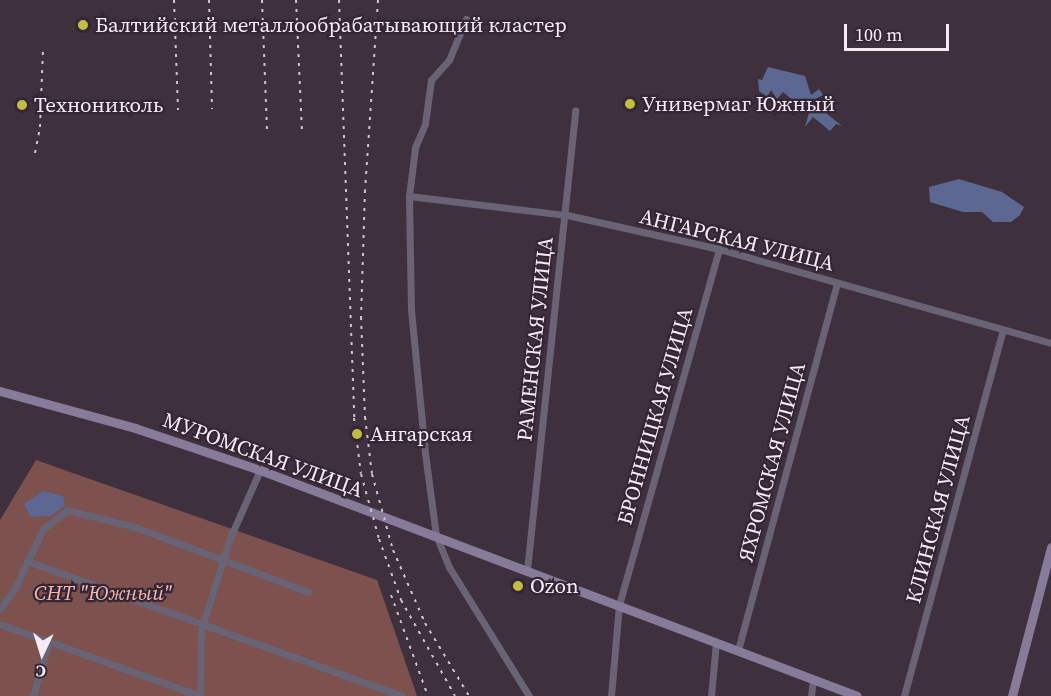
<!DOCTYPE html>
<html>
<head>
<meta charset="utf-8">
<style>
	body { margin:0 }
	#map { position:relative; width:1051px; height:696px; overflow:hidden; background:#3f303e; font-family:"Source Serif 4",serif }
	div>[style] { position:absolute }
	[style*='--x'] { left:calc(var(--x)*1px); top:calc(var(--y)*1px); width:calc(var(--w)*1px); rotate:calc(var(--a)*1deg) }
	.green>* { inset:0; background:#7d514e }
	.water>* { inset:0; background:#5c6892 }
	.minor>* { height:7px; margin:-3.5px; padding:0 3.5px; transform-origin:3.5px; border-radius:3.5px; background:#696376 }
	.secondary>* { height:9px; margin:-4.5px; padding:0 4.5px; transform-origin:4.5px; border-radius:4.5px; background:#867c9a }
	.rail>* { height:2px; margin-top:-1px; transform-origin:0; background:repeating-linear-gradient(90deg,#cec3ce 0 3px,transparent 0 9px) }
	.dots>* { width:16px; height:16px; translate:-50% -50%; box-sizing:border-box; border:3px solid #342634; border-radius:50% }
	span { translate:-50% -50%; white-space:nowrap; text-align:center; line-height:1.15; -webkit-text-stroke:4.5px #342634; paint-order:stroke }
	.poi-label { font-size:21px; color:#f5ebf5 }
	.left { translate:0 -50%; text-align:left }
	.street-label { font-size:21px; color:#f5ebf5 }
	.park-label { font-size:21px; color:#f6b3af; font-style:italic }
	.north { position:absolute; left:12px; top:624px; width:60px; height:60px; -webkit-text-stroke:4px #342634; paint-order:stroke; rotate:184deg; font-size:16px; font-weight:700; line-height:24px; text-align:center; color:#f5ebf5 }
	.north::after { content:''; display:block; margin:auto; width:21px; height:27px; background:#f5ebf5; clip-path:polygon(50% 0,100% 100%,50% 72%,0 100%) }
	.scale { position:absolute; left:844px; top:24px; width:105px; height:27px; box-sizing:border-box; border:3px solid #f5ebf5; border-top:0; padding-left:8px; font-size:18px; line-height:21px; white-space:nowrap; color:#f5ebf5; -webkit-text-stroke:4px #342634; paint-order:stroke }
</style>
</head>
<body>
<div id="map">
	<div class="green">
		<i style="clip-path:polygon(36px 460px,377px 580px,417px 696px,0 696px,0 520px)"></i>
	</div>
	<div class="water">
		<i style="clip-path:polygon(768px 67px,805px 76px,811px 95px,819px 89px,823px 95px,811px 101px,842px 126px,836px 124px,830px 131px,813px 117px,805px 127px,809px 113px,805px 104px,800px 106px,783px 92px,777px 99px,771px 90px,767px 97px,759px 91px,758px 79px,762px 80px)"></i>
		<i style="clip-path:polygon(959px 179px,1002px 192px,1024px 207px,1020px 215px,1011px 222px,993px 222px,982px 212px,963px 212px,930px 202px,929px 187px)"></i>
		<i style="clip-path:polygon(43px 491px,63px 496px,65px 505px,51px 516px,31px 517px,24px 504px)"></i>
	</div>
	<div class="minor">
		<i style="--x:466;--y:19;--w:44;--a:112.5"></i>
		<i style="--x:449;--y:60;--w:27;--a:132"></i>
		<i style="--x:431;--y:80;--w:44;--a:97.8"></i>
		<i style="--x:425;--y:124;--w:26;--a:113"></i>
		<i style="--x:415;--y:148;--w:48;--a:97.1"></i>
		<i style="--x:409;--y:196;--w:114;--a:89"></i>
		<i style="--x:411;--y:310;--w:144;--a:84.4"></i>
		<i style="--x:425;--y:453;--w:83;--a:82.4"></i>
		<i style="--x:436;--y:535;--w:35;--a:68"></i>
		<i style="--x:449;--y:567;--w:152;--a:58.2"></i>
		<i style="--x:409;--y:196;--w:159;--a:6.9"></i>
		<i style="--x:567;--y:215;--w:156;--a:12.6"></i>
		<i style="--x:719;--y:249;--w:345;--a:15.8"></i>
		<i style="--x:27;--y:561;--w:399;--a:19.8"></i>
		<i style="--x:527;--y:570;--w:462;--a:-84"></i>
		<i style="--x:0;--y:609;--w:26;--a:-54"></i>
		<i style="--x:15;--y:588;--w:65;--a:-64.6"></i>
		<i style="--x:43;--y:529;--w:31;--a:-38"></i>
		<i style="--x:67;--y:510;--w:70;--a:14"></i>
		<i style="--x:135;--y:527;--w:185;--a:20.6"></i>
		<i style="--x:0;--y:624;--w:213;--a:19.8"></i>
		<i style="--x:738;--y:650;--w:380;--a:-74.9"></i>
		<i style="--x:33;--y:696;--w:56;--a:-73.5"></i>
		<i style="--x:200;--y:696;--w:66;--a:-89.1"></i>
		<i style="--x:201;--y:630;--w:96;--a:-72.5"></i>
		<i style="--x:230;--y:538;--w:74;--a:-66.2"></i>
		<i style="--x:611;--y:696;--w:91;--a:-85"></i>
		<i style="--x:619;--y:605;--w:370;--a:-74.3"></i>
		<i style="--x:711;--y:696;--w:54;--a:-84.7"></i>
		<i style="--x:811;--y:696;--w:17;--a:-83"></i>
		<i style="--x:904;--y:696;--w:379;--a:-74.9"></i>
	</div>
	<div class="secondary">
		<i style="--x:0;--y:391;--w:140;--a:15.3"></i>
		<i style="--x:135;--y:428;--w:132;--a:18.6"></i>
		<i style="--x:260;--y:470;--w:638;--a:20.73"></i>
		<i style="--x:1012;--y:696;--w:154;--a:-75.3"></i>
	</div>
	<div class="rail">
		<i style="--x:174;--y:0;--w:110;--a:87.9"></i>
		<i style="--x:209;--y:0;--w:109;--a:88.4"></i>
		<i style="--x:262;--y:0;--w:131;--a:87.8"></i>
		<i style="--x:296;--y:0;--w:130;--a:87.4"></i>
		<i style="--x:339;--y:0;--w:418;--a:87.9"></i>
		<i style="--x:354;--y:418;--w:56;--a:82.9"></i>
		<i style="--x:361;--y:474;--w:67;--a:74.5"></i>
		<i style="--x:379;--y:539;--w:65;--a:70.2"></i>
		<i style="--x:401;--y:600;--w:110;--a:60.6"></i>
		<i style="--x:378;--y:0;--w:190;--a:93.9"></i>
		<i style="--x:365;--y:190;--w:127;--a:91.8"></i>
		<i style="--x:361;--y:317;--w:100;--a:87.7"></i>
		<i style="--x:365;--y:417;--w:57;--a:83"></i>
		<i style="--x:372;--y:474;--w:79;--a:74.6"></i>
		<i style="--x:393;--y:550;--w:80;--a:66.3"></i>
		<i style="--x:425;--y:623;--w:85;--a:58.9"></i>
		<i style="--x:35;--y:153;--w:26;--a:-79"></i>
		<i style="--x:40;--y:127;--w:77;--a:-87.8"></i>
		<i style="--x:391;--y:595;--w:108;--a:69.9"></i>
	</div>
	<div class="dots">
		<i style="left:83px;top:25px;background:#c3bd3f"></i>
		<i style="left:630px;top:104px;background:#c3bd3f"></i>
		<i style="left:22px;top:105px;background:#c3bd3f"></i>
		<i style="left:357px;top:434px;background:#c3bd3f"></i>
		<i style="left:518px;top:586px;background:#c3bd3f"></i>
	</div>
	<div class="poi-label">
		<span class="left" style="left:95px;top:25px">Балтийский металлообрабатывающий кластер</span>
		<span class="left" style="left:642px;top:104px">Универмаг Южный</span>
		<span class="left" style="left:34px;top:105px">Технониколь</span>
		<span class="left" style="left:370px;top:434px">Ангарская</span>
		<span class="left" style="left:530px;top:586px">Ozon</span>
	</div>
	<div class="street-label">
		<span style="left:737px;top:240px;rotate:14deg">АНГАРСКАЯ УЛИЦА</span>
		<span style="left:535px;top:339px;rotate:-84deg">РАМЕНСКАЯ УЛИЦА</span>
		<span style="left:655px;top:416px;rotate:-74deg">БРОННИЦКАЯ УЛИЦА</span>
		<span style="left:263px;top:455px;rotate:20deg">МУРОМСКАЯ УЛИЦА</span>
		<span style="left:772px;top:462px;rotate:-75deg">ЯХРОМСКАЯ УЛИЦА</span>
		<span style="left:938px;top:509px;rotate:-75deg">КЛИНСКАЯ УЛИЦА</span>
	</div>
	<div class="park-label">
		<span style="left:103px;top:593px">СНТ "Южный"</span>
	</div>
	<div class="north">С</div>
	<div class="scale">100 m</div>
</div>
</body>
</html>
